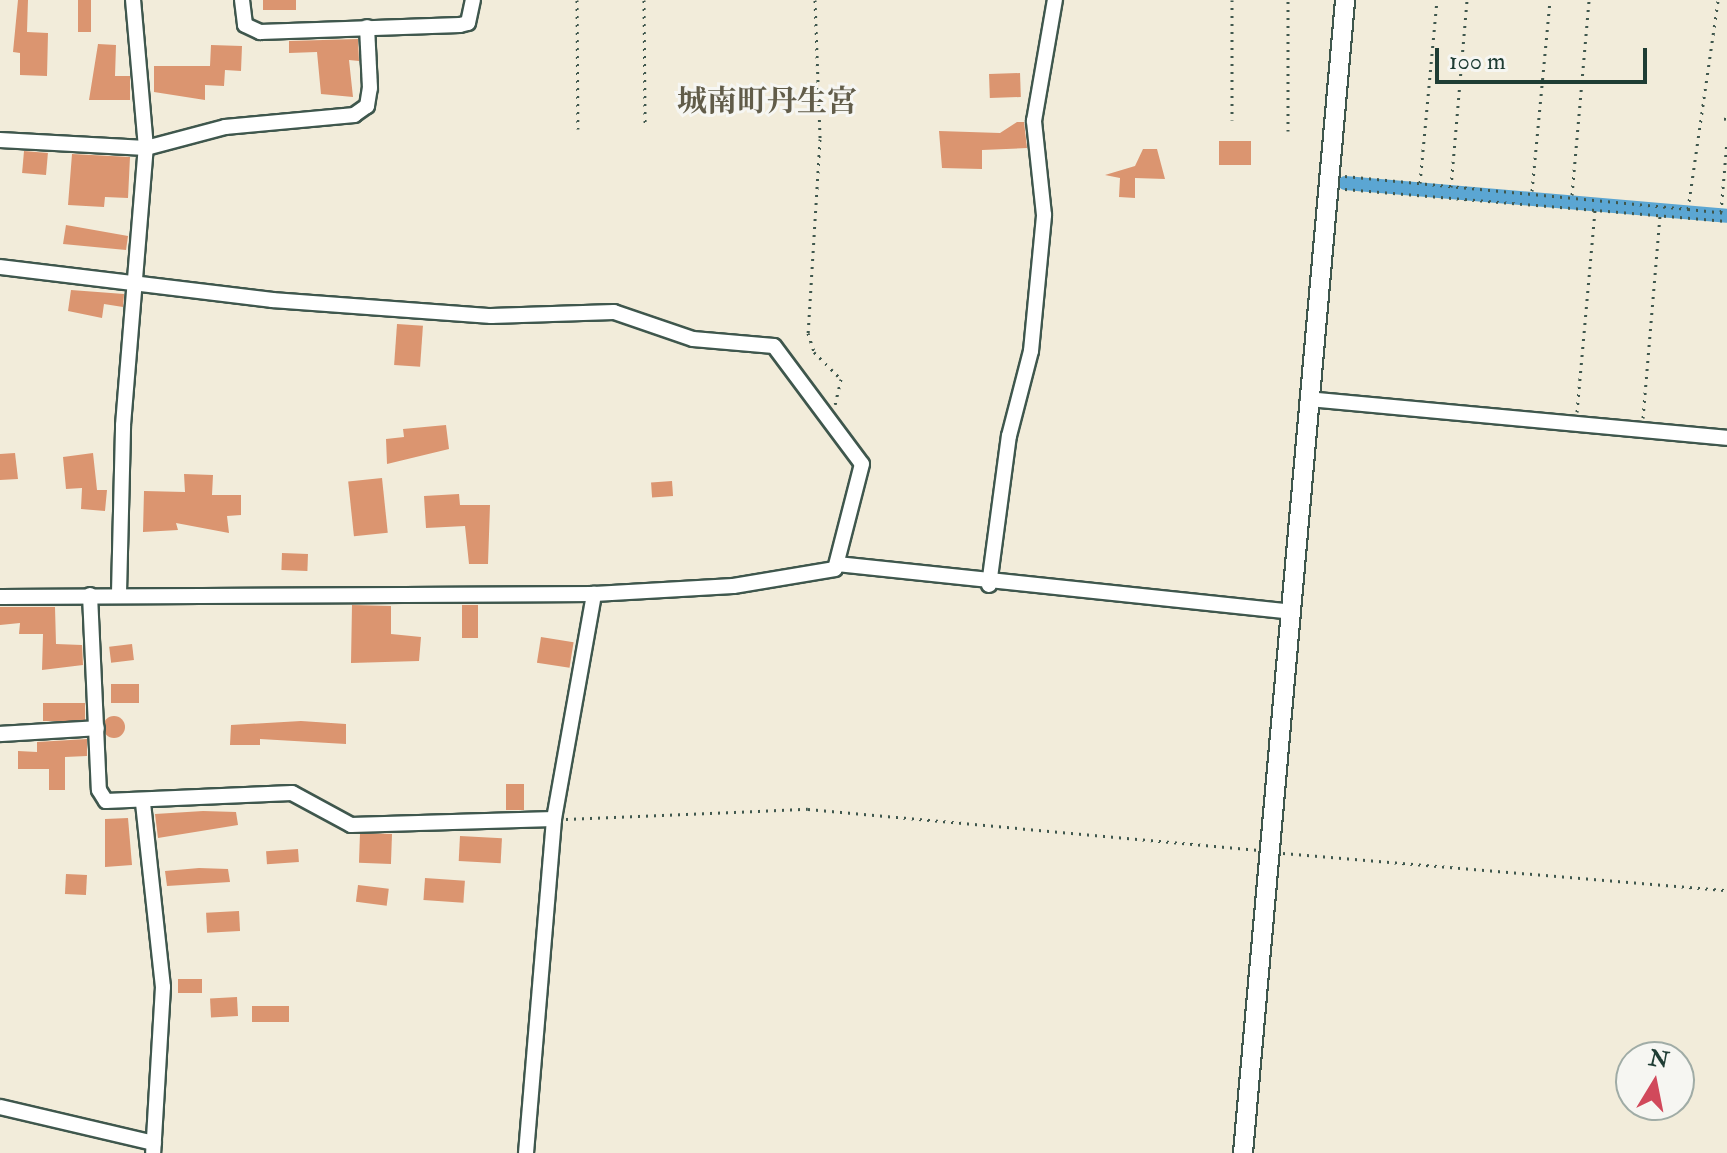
<!DOCTYPE html>
<html>
<head>
<meta charset="utf-8">
<style>
	body { margin:0 }
	#map { position:relative; width:1727px; height:1153px; overflow:hidden; background:#f2ecda; font-family:"IM FELL Double Pica","Noto Serif JP",serif }
	div>[style] { position:absolute }
	[style*='--x'] { left:calc(var(--x)*1px); top:calc(var(--y)*1px); width:calc(var(--w)*1px); rotate:calc(var(--a)*1deg) }
	.canal>* { height:14px; margin:-7px; padding:0 7px; transform-origin:7px; border-radius:7px; background:#5ba6d3 }
	.building>* { inset:0; background:#db9570; transform-origin:0 0 }
	.round { border-radius:50% }
	.path>* { height:3px; margin-top:-1.5px; transform-origin:0; background:repeating-linear-gradient(90deg,#3f574d 0 2px,transparent 0 8px) }
	.roads { filter:drop-shadow(2px 0 #3f574d) drop-shadow(-2px 0 #3f574d) drop-shadow(0 2px #3f574d) drop-shadow(0 -2px #3f574d) }
	.minor>* { height:14px; margin:-7px; padding:0 7px; transform-origin:7px; border-radius:7px; background:#fff }
	.tertiary>* { height:18px; margin:-9px; padding:0 9px; transform-origin:9px; border-radius:9px; background:#fff }
	span { translate:-50% -50%; white-space:nowrap; text-align:center; line-height:1.15; -webkit-text-stroke:6px #f6f6f2; paint-order:stroke }
	.quarter-label { font-size:30px; color:#615c49; font-weight:700 }
	.north { position:absolute; left:1615px; top:1041px; width:80px; height:80px; box-sizing:border-box; background:#f6f6f2; border:2px solid #a0aca6; border-radius:50%; rotate:10deg; font-size:22px; font-weight:700; line-height:32px; text-align:center; color:#1f3d34 }
	.north::after { content:''; display:block; margin:auto; width:28px; height:36px; background:#d1495b; clip-path:polygon(50% 0,100% 100%,50% 72%,0 100%) }
	.scale { position:absolute; left:1435px; top:48px; width:212px; height:36px; box-sizing:border-box; border:4px solid #1f3d34; border-top:0; padding-left:10px; font-size:24px; line-height:28px; white-space:nowrap; color:#1f3d34; -webkit-text-stroke:6px #f6f6f2; paint-order:stroke }
</style>
</head>
<body>
<div id="map">
	<div class="canal">
		<i style="--x:1345;--y:183;--w:383;--a:4.9"></i>
	</div>
	<div class="building">
		<i style="clip-path:polygon(18px 0,28px 0,27px 32px,48px 33px,47px 76px,20px 75px,20px 53px,13px 52px)"></i>
		<i style="left:78px;top:0;width:13px;height:32px"></i>
		<i style="left:263px;top:0;width:33px;height:10px"></i>
		<i style="clip-path:polygon(358px 39px,359px 61px,349px 60px,353px 97px,321px 94px,317px 52px,289px 53px,289px 41px)"></i>
		<i style="clip-path:polygon(98px 44px,116px 45px,115px 76px,130px 76px,130px 100px,89px 100px)"></i>
		<i style="clip-path:polygon(211px 45px,242px 46px,241px 71px,225px 70px,224px 86px,205px 85px,205px 100px,154px 92px,154px 66px,210px 66px)"></i>
		<i style="left:1020px;top:73px;width:24px;height:31px;rotate:88deg"></i>
		<i style="clip-path:polygon(1017px 122px,1024px 122px,1027px 148px,982px 150px,982px 169px,942px 168px,939px 131px,1000px 133px)"></i>
		<i style="left:1219px;top:141px;width:32px;height:24px"></i>
		<i style="clip-path:polygon(1143px 149px,1157px 149px,1165px 179px,1135px 178px,1135px 198px,1119px 197px,1120px 178px,1105px 175px,1135px 166px)"></i>
		<i style="left:24px;top:151px;width:24px;height:22px;rotate:5deg"></i>
		<i style="clip-path:polygon(72px 154px,130px 157px,128px 198px,105px 197px,104px 207px,68px 205px)"></i>
		<i style="clip-path:polygon(66px 225px,128px 236px,126px 250px,63px 244px)"></i>
		<i style="clip-path:polygon(71px 290px,124px 294px,123px 307px,104px 304px,102px 318px,68px 311px)"></i>
		<i style="left:397px;top:324px;width:26px;height:41px;rotate:4deg"></i>
		<i style="clip-path:polygon(446px 425px,449px 449px,387px 464px,386px 439px,404px 437px,403px 429px)"></i>
		<i style="clip-path:polygon(15px 453px,18px 479px,0 480px,0 454px)"></i>
		<i style="clip-path:polygon(93px 453px,97px 490px,107px 490px,105px 511px,81px 509px,82px 488px,66px 489px,63px 457px)"></i>
		<i style="clip-path:polygon(184px 474px,213px 475px,212px 495px,241px 495px,241px 515px,227px 516px,229px 533px,176px 523px,178px 530px,143px 532px,144px 491px,185px 492px)"></i>
		<i style="left:382px;top:478px;width:55px;height:34px;rotate:84deg"></i>
		<i style="left:672px;top:481px;width:15px;height:21px;rotate:86deg"></i>
		<i style="clip-path:polygon(459px 494px,460px 505px,490px 505px,488px 564px,469px 564px,465px 526px,426px 528px,424px 496px)"></i>
		<i style="left:282px;top:553px;width:26px;height:17px;rotate:2deg"></i>
		<i style="clip-path:polygon(352px 605px,391px 606px,391px 634px,421px 637px,419px 661px,351px 663px)"></i>
		<i style="left:462px;top:605px;width:16px;height:33px"></i>
		<i style="clip-path:polygon(0 607px,55px 607px,56px 644px,82px 645px,83px 665px,42px 670px,43px 634px,19px 634px,20px 623px,0 625px)"></i>
		<i style="left:541px;top:637px;width:33px;height:26px;rotate:9deg"></i>
		<i style="left:132px;top:644px;width:16px;height:23px;rotate:83deg"></i>
		<i style="left:111px;top:684px;width:28px;height:19px"></i>
		<i style="left:43px;top:703px;width:42px;height:18px"></i>
		<i class="round" style="left:103px;top:716px;width:22px;height:22px"></i>
		<i style="clip-path:polygon(301px 721px,346px 724px,346px 744px,260px 739px,260px 745px,230px 745px,231px 725px)"></i>
		<i style="clip-path:polygon(87px 739px,87px 756px,65px 757px,65px 790px,49px 790px,49px 769px,18px 769px,18px 751px,37px 752px,37px 742px)"></i>
		<i style="left:506px;top:784px;width:18px;height:26px"></i>
		<i style="clip-path:polygon(203px 811px,236px 812px,238px 825px,158px 838px,155px 814px)"></i>
		<i style="clip-path:polygon(128px 818px,132px 865px,105px 867px,105px 819px)"></i>
		<i style="left:392px;top:834px;width:30px;height:32px;rotate:92deg"></i>
		<i style="left:460px;top:836px;width:42px;height:25px;rotate:3deg"></i>
		<i style="left:298px;top:849px;width:13px;height:32px;rotate:86deg"></i>
		<i style="clip-path:polygon(199px 868px,228px 869px,230px 882px,167px 886px,165px 871px)"></i>
		<i style="left:66px;top:874px;width:21px;height:20px;rotate:3deg"></i>
		<i style="left:425px;top:878px;width:40px;height:22px;rotate:4deg"></i>
		<i style="left:358px;top:885px;width:31px;height:17px;rotate:7deg"></i>
		<i style="left:239px;top:911px;width:20px;height:33px;rotate:87deg"></i>
		<i style="left:202px;top:979px;width:14px;height:24px;rotate:90deg"></i>
		<i style="left:237px;top:997px;width:19px;height:27px;rotate:87deg"></i>
		<i style="left:289px;top:1006px;width:16px;height:37px;rotate:90deg"></i>
	</div>
	<div class="path">
		<i style="--x:577;--y:0;--w:129;--a:89.6"></i>
		<i style="--x:644;--y:0;--w:126;--a:89.5"></i>
		<i style="--x:815;--y:0;--w:139;--a:87.9"></i>
		<i style="--x:820;--y:139;--w:194;--a:93.5"></i>
		<i style="--x:808;--y:333;--w:20;--a:72"></i>
		<i style="--x:814;--y:352;--w:38;--a:45"></i>
		<i style="--x:841;--y:379;--w:26;--a:103"></i>
		<i style="--x:1232;--y:0;--w:120;--a:90"></i>
		<i style="--x:1724;--y:119;--w:3;--a:-18"></i>
		<i style="--x:1288;--y:131;--w:131;--a:-90"></i>
		<i style="--x:1345;--y:176;--w:345;--a:5.5"></i>
		<i style="--x:1688;--y:209;--w:211;--a:-81.8"></i>
		<i style="--x:1420;--y:183;--w:184;--a:-84.7"></i>
		<i style="--x:1451;--y:187;--w:188;--a:-85.1"></i>
		<i style="--x:1345;--y:189;--w:383;--a:4.8"></i>
		<i style="--x:1532;--y:191;--w:192;--a:-84.6"></i>
		<i style="--x:1572;--y:195;--w:196;--a:-85"></i>
		<i style="--x:1688;--y:209;--w:39;--a:6"></i>
		<i style="--x:1721;--y:212;--w:71;--a:-85.2"></i>
		<i style="--x:1577;--y:412;--w:204;--a:-84.9"></i>
		<i style="--x:1643;--y:418;--w:204;--a:-85.2"></i>
		<i style="--x:566;--y:819;--w:242;--a:-2.4"></i>
		<i style="--x:808;--y:809;--w:450;--a:5.2"></i>
		<i style="--x:1283;--y:853;--w:446;--a:4.8"></i>
	</div>
	<div class="roads">
		<div class="minor">
			<i style="--x:242;--y:0;--w:25;--a:83"></i>
			<i style="--x:245;--y:25;--w:17;--a:25"></i>
			<i style="--x:260;--y:32;--w:200;--a:-2"></i>
			<i style="--x:460;--y:25;--w:8;--a:-14"></i>
			<i style="--x:468;--y:23;--w:24;--a:-78"></i>
			<i style="--x:0;--y:140;--w:146;--a:3.1"></i>
			<i style="--x:146;--y:148;--w:82;--a:-14.9"></i>
			<i style="--x:225;--y:127;--w:130;--a:-5.3"></i>
			<i style="--x:354;--y:115;--w:16;--a:-35"></i>
			<i style="--x:367;--y:106;--w:18;--a:-81"></i>
			<i style="--x:370;--y:88;--w:61;--a:-92.8"></i>
			<i style="--x:0;--y:267;--w:274;--a:6.9"></i>
			<i style="--x:272;--y:300;--w:220;--a:4.2"></i>
			<i style="--x:491;--y:316;--w:123;--a:-1.9"></i>
			<i style="--x:614;--y:312;--w:83;--a:18.9"></i>
			<i style="--x:693;--y:339;--w:81;--a:4.9"></i>
			<i style="--x:774;--y:346;--w:147;--a:53.3"></i>
			<i style="--x:862;--y:464;--w:108;--a:104.4"></i>
			<i style="--x:835;--y:569;--w:103;--a:170.5"></i>
			<i style="--x:733;--y:586;--w:139;--a:176.7"></i>
			<i style="--x:594;--y:594;--w:594;--a:179.71"></i>
			<i style="--x:1308;--y:399;--w:421;--a:5.3"></i>
			<i style="--x:837;--y:564;--w:457;--a:6"></i>
			<i style="--x:989;--y:585;--w:150;--a:-82.4"></i>
			<i style="--x:1009;--y:436;--w:88;--a:-75.5"></i>
			<i style="--x:1031;--y:351;--w:137;--a:-84.5"></i>
			<i style="--x:1044;--y:215;--w:95;--a:-96.1"></i>
			<i style="--x:1034;--y:121;--w:123;--a:-80.2"></i>
			<i style="--x:119;--y:593;--w:168;--a:-88.6"></i>
			<i style="--x:123;--y:425;--w:278;--a:-85.3"></i>
			<i style="--x:146;--y:148;--w:149;--a:-95"></i>
			<i style="--x:90;--y:595;--w:195;--a:87.4"></i>
			<i style="--x:99;--y:790;--w:13;--a:58"></i>
			<i style="--x:106;--y:801;--w:186;--a:-2.5"></i>
			<i style="--x:292;--y:793;--w:67;--a:28.5"></i>
			<i style="--x:351;--y:825;--w:203;--a:-1.7"></i>
			<i style="--x:0;--y:734;--w:97;--a:-3.5"></i>
			<i style="--x:143;--y:803;--w:185;--a:83.8"></i>
			<i style="--x:163;--y:987;--w:166;--a:93.4"></i>
			<i style="--x:0;--y:1107;--w:158;--a:13.2"></i>
			<i style="--x:526;--y:1153;--w:335;--a:-85.2"></i>
			<i style="--x:554;--y:819;--w:229;--a:-79.9"></i>
		</div>
		<div class="tertiary">
			<i style="--x:1243;--y:1153;--w:1158;--a:-84.94"></i>
		</div>
	</div>
	<div class="quarter-label">
		<span style="left:767px;top:102px">城南町丹生宮</span>
	</div>
	<div class="north">N</div>
	<div class="scale">100 m</div>
</div>
</body>
</html>
